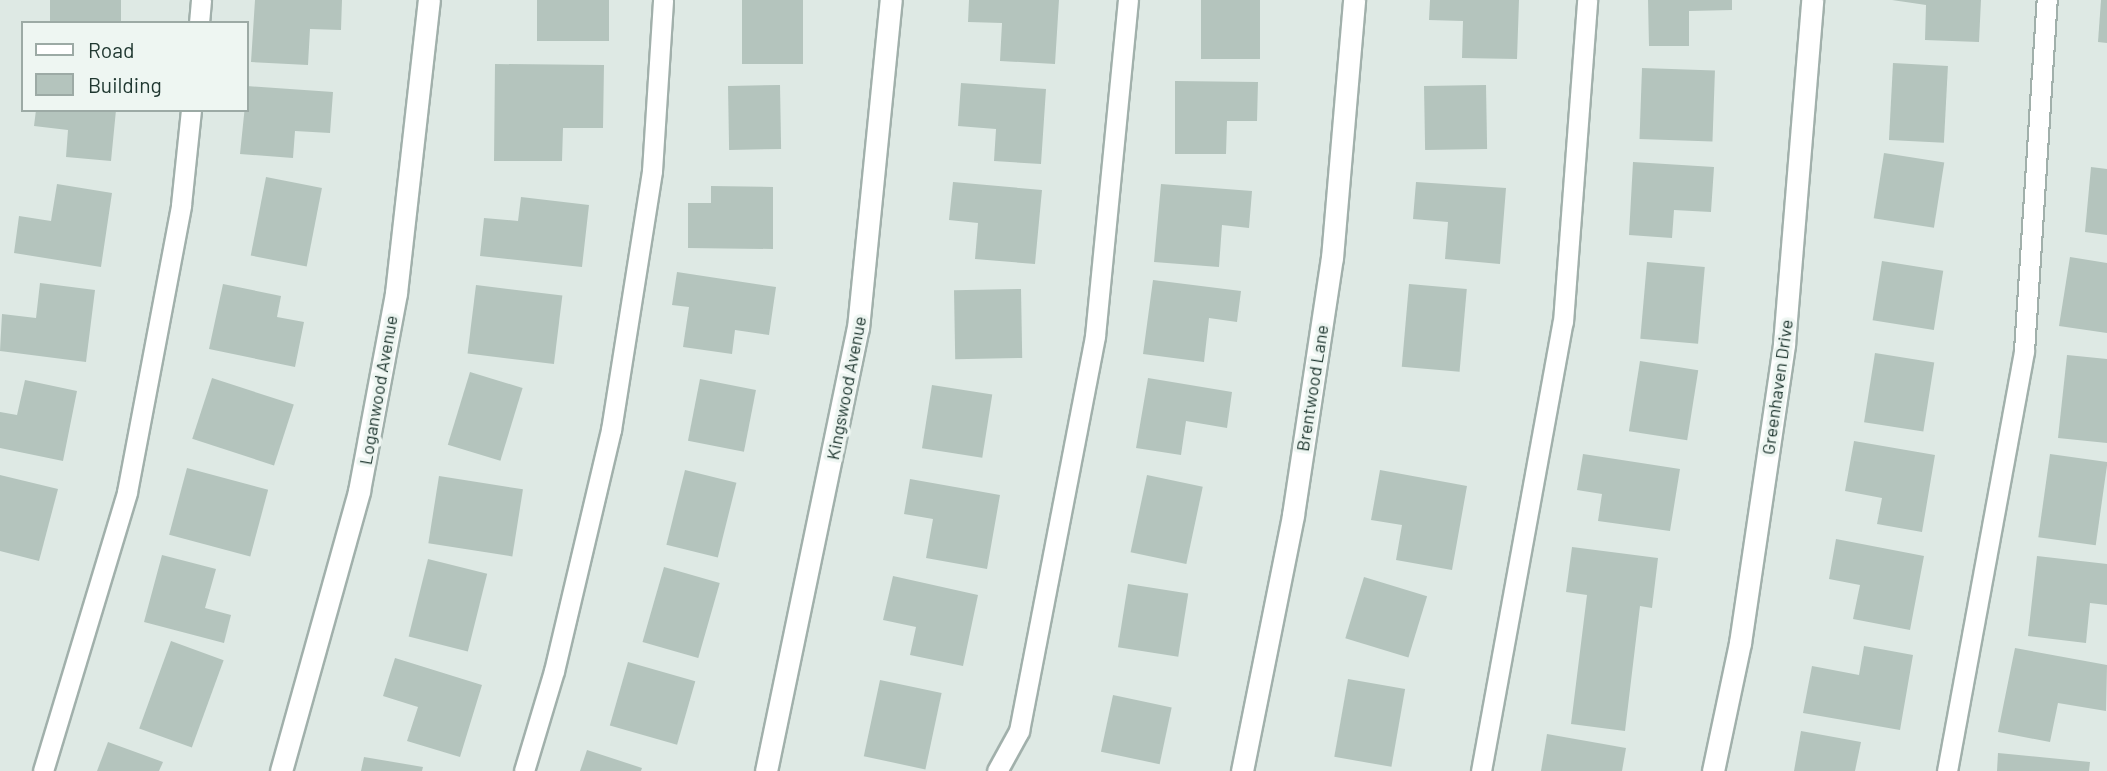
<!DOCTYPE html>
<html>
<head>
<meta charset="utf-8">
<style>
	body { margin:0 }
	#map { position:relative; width:2107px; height:771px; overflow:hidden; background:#dee9e4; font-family:Barlow,sans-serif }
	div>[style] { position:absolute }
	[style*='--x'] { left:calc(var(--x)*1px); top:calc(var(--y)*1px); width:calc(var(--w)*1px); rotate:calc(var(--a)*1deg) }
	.building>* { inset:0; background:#b4c4bd; transform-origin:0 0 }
	.roads { filter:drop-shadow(2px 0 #a1b0ab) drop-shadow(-2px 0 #a1b0ab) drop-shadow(0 2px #a1b0ab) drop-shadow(0 -2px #a1b0ab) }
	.service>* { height:19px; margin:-9.5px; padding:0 9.5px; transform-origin:9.5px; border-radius:9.5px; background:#fff }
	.minor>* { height:21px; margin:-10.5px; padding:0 10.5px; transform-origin:10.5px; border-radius:10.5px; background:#fff }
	span { translate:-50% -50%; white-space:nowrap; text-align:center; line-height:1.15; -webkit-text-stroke:7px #eef6f2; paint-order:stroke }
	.street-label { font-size:18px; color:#203831 }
	.legend { position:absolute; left:21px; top:21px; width:228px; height:91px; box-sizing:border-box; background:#eef6f2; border:2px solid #9caaa5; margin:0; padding:9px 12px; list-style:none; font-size:21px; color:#203831 }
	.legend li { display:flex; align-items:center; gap:14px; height:35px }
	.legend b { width:35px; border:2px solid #9caaa5 }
</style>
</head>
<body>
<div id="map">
	<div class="building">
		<i style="left:50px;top:0;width:71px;height:23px"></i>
		<i style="clip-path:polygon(255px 0,342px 0,341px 30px,310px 29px,308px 65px,251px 62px)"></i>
		<i style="left:537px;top:0;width:72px;height:41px"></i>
		<i style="left:742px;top:0;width:61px;height:64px"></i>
		<i style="clip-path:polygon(969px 0,1059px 0,1055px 64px,1000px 61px,1002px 23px,968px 22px)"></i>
		<i style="left:1201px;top:0;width:59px;height:59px"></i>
		<i style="clip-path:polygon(1430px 0,1519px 0,1517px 59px,1462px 58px,1463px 21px,1429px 20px)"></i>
		<i style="clip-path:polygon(1648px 0,1732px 0,1732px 10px,1689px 11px,1689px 46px,1649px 46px)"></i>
		<i style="clip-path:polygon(1892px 0,1981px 0,1979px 42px,1925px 40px,1926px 5px)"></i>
		<i style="clip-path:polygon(2101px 0,2107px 0,2107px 43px,2098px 42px)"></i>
		<i style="left:1893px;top:63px;width:55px;height:77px;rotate:3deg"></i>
		<i style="clip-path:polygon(495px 64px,604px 65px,603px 128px,563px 128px,562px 161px,494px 161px)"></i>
		<i style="left:1642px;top:68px;width:73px;height:71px;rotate:2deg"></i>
		<i style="clip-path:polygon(1175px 81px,1258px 82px,1257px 121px,1227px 121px,1226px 154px,1175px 154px)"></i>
		<i style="clip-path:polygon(961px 83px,1046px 89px,1041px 164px,994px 161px,996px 129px,958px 126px)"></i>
		<i style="left:780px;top:85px;width:64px;height:52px;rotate:89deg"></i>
		<i style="left:1486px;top:85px;width:64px;height:62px;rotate:89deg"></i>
		<i style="clip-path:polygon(247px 86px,333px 92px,330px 133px,295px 131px,293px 158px,240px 154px)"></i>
		<i style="clip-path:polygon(36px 110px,116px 110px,111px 161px,66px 157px,68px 130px,34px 126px)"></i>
		<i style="left:1884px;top:153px;width:61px;height:66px;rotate:9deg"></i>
		<i style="clip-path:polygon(1633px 162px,1714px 167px,1711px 212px,1674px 210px,1672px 238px,1629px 235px)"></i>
		<i style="clip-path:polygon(2091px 167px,2107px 169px,2107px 235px,2085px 232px)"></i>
		<i style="left:266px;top:177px;width:57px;height:80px;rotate:11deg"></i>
		<i style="clip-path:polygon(953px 182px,1042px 190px,1035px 264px,975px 259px,978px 223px,949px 220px)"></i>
		<i style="clip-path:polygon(1416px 182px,1506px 188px,1500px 264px,1445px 259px,1448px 222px,1413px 219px)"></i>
		<i style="clip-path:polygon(57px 184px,112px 193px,101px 267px,14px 253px,19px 216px,51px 221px)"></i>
		<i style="clip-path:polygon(1161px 184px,1252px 191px,1249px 228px,1222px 225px,1219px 267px,1154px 262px)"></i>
		<i style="clip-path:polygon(711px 186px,773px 187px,773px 249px,688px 248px,688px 203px,711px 203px)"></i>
		<i style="clip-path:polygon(521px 197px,589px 205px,582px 267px,480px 256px,484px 218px,518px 221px)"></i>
		<i style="clip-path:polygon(2070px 257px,2107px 263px,2107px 333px,2059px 326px)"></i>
		<i style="left:1882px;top:261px;width:62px;height:60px;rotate:9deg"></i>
		<i style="left:1647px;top:262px;width:58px;height:77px;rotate:5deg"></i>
		<i style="clip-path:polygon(677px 272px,776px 287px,769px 335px,735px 330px,732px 354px,683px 347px,689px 307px,672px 305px)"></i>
		<i style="clip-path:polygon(1153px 280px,1241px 291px,1237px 322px,1209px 318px,1204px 362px,1143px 354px)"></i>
		<i style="clip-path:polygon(40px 283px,95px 290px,86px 362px,0 351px,2px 314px,36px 318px)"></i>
		<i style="clip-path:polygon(223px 284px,281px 296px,277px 317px,304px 322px,295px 367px,209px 349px)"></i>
		<i style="left:1409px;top:284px;width:58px;height:83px;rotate:5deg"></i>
		<i style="left:476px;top:285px;width:87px;height:69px;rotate:7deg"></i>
		<i style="left:1021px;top:289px;width:69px;height:67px;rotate:89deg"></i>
		<i style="left:1875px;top:353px;width:60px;height:70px;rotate:9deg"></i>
		<i style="clip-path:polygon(2067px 355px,2107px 359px,2107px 443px,2058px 438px)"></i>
		<i style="left:1640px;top:361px;width:59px;height:71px;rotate:9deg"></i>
		<i style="left:470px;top:372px;width:55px;height:76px;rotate:17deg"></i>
		<i style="left:212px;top:378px;width:86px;height:64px;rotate:18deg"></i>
		<i style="clip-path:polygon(1148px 378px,1232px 392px,1227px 428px,1186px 421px,1181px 455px,1136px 448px)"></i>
		<i style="left:700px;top:379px;width:57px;height:63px;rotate:11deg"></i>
		<i style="clip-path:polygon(25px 380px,77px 391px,63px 461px,0 448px,0 412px,17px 415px)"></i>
		<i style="left:932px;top:385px;width:61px;height:64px;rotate:9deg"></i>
		<i style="clip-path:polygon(1854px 441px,1935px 455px,1922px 532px,1877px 524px,1882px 498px,1845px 491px)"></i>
		<i style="clip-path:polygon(1583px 454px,1680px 469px,1670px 531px,1598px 521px,1602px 494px,1577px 490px)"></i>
		<i style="left:2050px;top:454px;width:58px;height:84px;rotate:8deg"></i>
		<i style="left:187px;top:468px;width:84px;height:69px;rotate:15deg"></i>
		<i style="left:685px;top:470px;width:53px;height:77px;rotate:14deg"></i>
		<i style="clip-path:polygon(1380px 470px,1467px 486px,1452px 570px,1396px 560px,1402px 525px,1371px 520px)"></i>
		<i style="clip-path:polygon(0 475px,58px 489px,39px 561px,0 551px)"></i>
		<i style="left:1147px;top:475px;width:57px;height:79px;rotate:12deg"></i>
		<i style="left:439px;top:476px;width:85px;height:68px;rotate:9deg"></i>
		<i style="clip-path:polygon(910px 479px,1000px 495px,987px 569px,926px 558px,933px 519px,904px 514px)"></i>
		<i style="clip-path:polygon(1836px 539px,1924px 556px,1910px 630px,1853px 619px,1860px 585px,1829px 579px)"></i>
		<i style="clip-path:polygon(1572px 547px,1658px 558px,1652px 608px,1640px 606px,1625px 731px,1571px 724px,1587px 595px,1566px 592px)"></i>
		<i style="clip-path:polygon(162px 555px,216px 569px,205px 608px,231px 615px,224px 643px,144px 622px)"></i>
		<i style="clip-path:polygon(2037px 556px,2107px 564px,2107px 605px,2090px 603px,2086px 643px,2028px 636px)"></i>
		<i style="left:428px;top:559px;width:61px;height:80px;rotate:14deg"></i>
		<i style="left:664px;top:567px;width:58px;height:78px;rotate:16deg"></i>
		<i style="clip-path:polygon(893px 576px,978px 595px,963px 666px,910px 655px,916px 627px,883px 620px)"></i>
		<i style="left:1364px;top:577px;width:66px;height:64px;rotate:17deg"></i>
		<i style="left:1128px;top:584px;width:61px;height:64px;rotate:9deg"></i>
		<i style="left:171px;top:641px;width:56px;height:93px;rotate:20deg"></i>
		<i style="clip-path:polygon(1864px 646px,1913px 655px,1900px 730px,1803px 713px,1812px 666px,1859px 675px)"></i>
		<i style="clip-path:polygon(2015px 648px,2107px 665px,2106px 711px,2058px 703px,2050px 742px,1998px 732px)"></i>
		<i style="clip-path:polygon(395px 658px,482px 685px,460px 757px,407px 741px,418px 707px,383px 696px)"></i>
		<i style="left:628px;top:662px;width:70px;height:66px;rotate:16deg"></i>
		<i style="left:1348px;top:679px;width:58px;height:79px;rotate:10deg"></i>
		<i style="left:880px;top:680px;width:63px;height:78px;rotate:12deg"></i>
		<i style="left:1113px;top:695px;width:60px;height:58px;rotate:12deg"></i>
		<i style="clip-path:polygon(1801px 731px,1861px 742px,1855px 771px,1794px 771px)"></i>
		<i style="clip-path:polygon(1547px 734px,1626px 748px,1622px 771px,1541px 771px)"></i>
		<i style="clip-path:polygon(108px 742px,163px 762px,159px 771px,97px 771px)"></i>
		<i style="clip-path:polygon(587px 750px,642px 768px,641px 771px,580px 771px)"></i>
		<i style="clip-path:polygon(1998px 753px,2090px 762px,2089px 771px,1997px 771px)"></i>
		<i style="clip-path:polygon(364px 757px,423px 767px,422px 771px,361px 771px)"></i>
	</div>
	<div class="roads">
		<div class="service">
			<i style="--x:199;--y:23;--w:23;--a:-85"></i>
			<i style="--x:43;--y:771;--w:291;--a:-73.2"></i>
			<i style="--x:127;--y:492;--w:292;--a:-79.3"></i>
			<i style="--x:181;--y:205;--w:96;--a:-84"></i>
			<i style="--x:524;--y:771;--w:104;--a:-73.3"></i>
			<i style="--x:554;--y:671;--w:248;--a:-76.7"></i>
			<i style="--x:611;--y:430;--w:262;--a:-81"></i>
			<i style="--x:652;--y:171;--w:171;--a:-86.3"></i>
			<i style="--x:997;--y:771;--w:46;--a:-61.2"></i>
			<i style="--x:1019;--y:731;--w:402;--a:-79.1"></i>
			<i style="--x:1095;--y:336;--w:338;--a:-84.4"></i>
			<i style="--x:1481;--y:771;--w:456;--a:-79.7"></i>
			<i style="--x:1563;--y:322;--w:323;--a:-85.7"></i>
			<i style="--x:1947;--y:771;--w:427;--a:-79.6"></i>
			<i style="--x:2024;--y:351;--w:352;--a:-86.3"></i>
		</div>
		<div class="minor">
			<i style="--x:281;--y:771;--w:291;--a:-74.4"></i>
			<i style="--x:359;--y:491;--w:201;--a:-79.4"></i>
			<i style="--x:396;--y:293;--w:295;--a:-83.6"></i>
			<i style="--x:766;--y:771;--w:452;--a:-78.3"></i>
			<i style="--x:858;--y:328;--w:330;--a:-84.3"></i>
			<i style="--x:1242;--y:771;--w:261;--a:-78.7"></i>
			<i style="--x:1293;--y:515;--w:260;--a:-81.4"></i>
			<i style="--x:1332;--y:258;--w:259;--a:-85.1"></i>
			<i style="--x:1713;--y:771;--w:131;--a:-78.1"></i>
			<i style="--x:1740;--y:643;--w:302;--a:-81.6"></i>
			<i style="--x:1784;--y:344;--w:345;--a:-85.3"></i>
		</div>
	</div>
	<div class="street-label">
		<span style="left:1777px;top:387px;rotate:-82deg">Greenhaven Drive</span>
		<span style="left:846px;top:388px;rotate:-79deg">Kingswood Avenue</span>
		<span style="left:1312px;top:388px;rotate:-81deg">Brentwood Lane</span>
		<span style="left:378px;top:390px;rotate:-80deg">Loganwood Avenue</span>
	</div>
	<ul class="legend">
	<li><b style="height:9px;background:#fff"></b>Road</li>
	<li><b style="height:19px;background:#b4c4bd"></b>Building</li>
	</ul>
</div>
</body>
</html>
